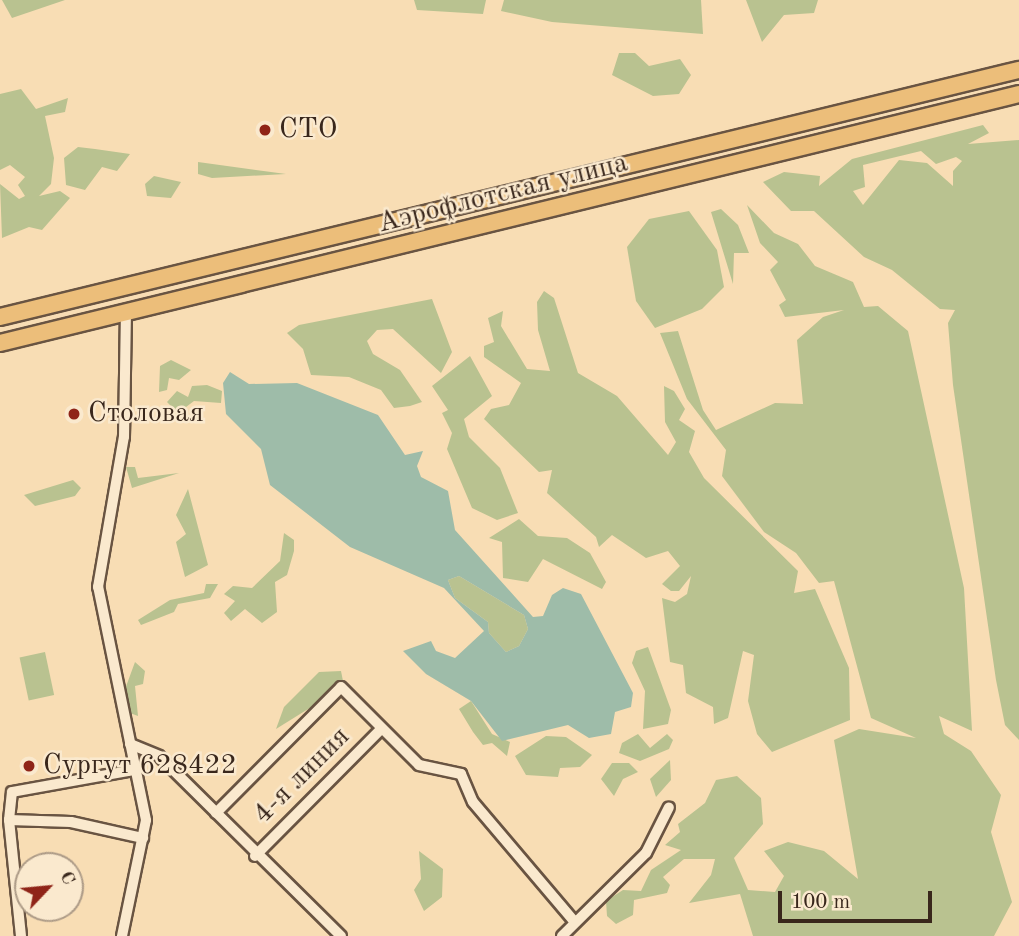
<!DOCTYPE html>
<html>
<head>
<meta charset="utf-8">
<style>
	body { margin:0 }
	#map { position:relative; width:1019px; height:936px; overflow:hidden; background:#f8ddb4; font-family:"Old Standard TT",serif }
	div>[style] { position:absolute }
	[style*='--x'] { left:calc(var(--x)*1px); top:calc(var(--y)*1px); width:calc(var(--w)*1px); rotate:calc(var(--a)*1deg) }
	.green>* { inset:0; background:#b9c290; transform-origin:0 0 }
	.water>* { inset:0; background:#9ebca9 }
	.roads { filter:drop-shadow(2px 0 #695442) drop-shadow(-2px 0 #695442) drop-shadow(0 2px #695442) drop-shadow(0 -2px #695442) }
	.street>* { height:10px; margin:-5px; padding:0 5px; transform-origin:5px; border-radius:5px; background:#fae9ce }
	.primary>* { height:16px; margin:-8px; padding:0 8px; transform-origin:8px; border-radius:8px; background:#ecbe7a }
	.dots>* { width:19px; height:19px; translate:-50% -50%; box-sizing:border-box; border:4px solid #fae9ce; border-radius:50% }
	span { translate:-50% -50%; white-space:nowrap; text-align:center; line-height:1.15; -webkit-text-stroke:5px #fae9ce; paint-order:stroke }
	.poi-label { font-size:28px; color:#39271c }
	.left { translate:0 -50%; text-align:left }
	.street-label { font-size:28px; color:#39271c }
	.north { position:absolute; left:14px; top:852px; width:70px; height:70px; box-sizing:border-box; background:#fae9ce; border:2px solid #ad9b87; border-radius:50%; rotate:64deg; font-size:19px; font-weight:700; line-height:28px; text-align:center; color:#39271c }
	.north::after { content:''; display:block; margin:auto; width:24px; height:32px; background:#8f2418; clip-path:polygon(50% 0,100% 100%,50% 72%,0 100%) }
	.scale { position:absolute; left:778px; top:891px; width:154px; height:32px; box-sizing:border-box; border:4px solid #39271c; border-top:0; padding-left:9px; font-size:21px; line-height:24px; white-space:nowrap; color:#39271c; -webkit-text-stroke:5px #fae9ce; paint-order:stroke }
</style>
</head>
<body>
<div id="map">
	<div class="green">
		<i style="clip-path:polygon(2px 0,65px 0,12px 18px)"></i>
		<i style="clip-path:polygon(414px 0,486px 0,483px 14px,417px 10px)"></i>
		<i style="clip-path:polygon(504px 0,701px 0,703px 34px,552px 22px,501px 11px)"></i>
		<i style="clip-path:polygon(746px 0,818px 0,814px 13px,784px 15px,762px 42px)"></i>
		<i style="clip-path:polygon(619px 53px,635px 53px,649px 66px,680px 59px,691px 75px,679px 94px,653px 96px,612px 75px)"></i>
		<i style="clip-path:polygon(21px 89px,36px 109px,68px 98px,65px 112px,45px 116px,54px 158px,51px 184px,39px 196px,60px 191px,70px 198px,42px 230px,29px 227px,2px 238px,0 184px,19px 199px,25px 196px,18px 185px,25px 177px,10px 165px,0 170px,0 94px)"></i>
		<i style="clip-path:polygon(evenodd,983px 125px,989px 133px,968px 144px,1019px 140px,1019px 740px,1005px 725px,996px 680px,953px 385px,948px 323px,955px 310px,940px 309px,892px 270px,864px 257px,814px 211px,791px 211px,763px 182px,784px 172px,820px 176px,819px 186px,852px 159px,983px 125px,921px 151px,936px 164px,956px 157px,962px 161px,953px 171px,953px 186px,927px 163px,899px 160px,863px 205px,853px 191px,865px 187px,863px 165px,921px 151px)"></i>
		<i style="clip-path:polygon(78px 147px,95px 149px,130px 154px,117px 171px,102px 167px,85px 190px,66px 185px,64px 158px)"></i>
		<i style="clip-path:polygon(198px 162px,286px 174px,212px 178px,198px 174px)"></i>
		<i style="clip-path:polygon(154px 176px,181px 182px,171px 198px,147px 196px,145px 184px)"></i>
		<i style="clip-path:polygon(747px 205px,774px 233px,798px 244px,815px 266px,853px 282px,864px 307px,878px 306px,908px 331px,964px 588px,972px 731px,939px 716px,944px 734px,971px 751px,1001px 795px,991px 832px,1012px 902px,994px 936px,753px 936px,740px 894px,689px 903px,711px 875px,715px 859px,684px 859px,663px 877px,670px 885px,667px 893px,634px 900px,633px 915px,616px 924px,607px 916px,606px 901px,623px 890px,641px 891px,651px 870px,681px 850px,665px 845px,680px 832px,678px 824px,705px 803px,716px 780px,737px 776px,761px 798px,763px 824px,734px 858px,748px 890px,775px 892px,784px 876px,764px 851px,788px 842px,824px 851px,858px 879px,834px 740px,859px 729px,916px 738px,871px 718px,834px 581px,819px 583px,796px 553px,764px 532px,722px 476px,726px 450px,687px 399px,660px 333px,678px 331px,703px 410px,716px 430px,775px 403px,803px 404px,797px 340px,823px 317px,844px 310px,785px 317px,779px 305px,786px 300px,770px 270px,778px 262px,760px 243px)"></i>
		<i style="clip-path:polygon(721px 209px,738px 225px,749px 253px,734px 253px,733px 284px,711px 212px)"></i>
		<i style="clip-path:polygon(689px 211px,717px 250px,724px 287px,702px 309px,655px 328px,636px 301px,627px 247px,649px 219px)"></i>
		<i style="clip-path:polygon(544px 291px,554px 298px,578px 373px,617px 396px,668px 455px,676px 442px,665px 422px,664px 386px,674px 391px,685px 409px,679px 420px,695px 431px,689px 452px,704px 478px,798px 571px,794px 593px,815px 589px,849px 668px,850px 720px,772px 752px,757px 734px,748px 701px,754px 655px,743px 651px,728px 718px,714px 724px,713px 707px,686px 693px,683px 665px,670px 662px,662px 598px,675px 602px,687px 594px,691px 576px,679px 591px,671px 591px,662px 584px,680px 566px,668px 551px,646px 558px,612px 535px,599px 547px,596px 537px,547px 493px,552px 470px,539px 472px,484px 419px,491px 409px,509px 405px,521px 383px,484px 357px,484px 346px,494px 342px,488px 318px,503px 311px,501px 326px,527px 369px,550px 371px,538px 330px,537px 302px)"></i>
		<i style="clip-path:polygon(432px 299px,452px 352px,441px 373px,393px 329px,377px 330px,367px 341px,373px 354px,400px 370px,422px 402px,410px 406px,394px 408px,381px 390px,349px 377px,311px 375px,303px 349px,287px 333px,299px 325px)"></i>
		<i style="clip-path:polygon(470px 356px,492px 396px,464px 419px,469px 437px,500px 468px,518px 513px,497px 520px,472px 508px,447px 449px,452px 433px,442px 413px,448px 410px,432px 386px)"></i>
		<i style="clip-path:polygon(171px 360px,191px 370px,179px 380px,169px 378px,167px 390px,159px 392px,160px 366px)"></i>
		<i style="clip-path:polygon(207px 385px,222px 391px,221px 403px,194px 401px,178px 413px,167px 402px,177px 391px,188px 397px,192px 386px)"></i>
		<i style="clip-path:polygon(126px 467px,135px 467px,138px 478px,179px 473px,132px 488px)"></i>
		<i style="clip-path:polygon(73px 480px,81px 488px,75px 496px,35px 506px,24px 495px)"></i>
		<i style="clip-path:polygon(188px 489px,208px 565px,185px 577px,176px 542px,186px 534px,176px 515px)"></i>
		<i style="clip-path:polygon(519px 519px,538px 536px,567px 538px,590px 553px,606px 582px,602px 589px,543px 559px,528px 582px,503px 578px,502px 542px,489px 538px)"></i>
		<i style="clip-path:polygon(284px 533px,294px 540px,294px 551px,287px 575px,275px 582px,277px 612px,262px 623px,245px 609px,231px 621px,224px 613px,235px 601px,224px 594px,233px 586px,252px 588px,280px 561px)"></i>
		<i style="clip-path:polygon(459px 576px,524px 615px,528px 629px,519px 646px,506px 652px,489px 633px,488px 622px,455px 598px,448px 580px)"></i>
		<i style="clip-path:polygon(206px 584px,218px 584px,210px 598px,178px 604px,174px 612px,141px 625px,138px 620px,170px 600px,204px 593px)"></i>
		<i style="clip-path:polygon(648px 647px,671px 710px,668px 724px,643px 729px,645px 691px,632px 663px,636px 651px)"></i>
		<i style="left:45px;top:652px;width:44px;height:26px;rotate:78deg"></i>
		<i style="clip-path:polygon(135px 662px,145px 671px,143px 684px,135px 686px,138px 716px,130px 713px,124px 692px)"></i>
		<i style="clip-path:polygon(341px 671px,343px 681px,329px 696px,276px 729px,284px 707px,319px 672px)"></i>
		<i style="clip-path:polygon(471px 701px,492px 734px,510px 742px,507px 756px,492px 743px,483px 745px,473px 732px,459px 709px)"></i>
		<i style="clip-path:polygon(638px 734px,650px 748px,667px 734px,673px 740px,669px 749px,640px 761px,619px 753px,622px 743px)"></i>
		<i style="clip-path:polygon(546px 736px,566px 737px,592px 755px,580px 767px,560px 768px,558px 777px,526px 775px,515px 756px)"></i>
		<i style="clip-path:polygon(670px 760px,671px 780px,656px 797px,650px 779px)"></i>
		<i style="clip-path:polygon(612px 763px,629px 763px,638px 772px,623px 779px,614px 796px,601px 779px)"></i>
		<i style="clip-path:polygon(419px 851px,443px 869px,442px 897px,424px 911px,414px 890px,421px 879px)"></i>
	</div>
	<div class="water">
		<i style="clip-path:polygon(evenodd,230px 372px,249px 384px,297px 383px,378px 415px,405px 455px,423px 451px,417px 466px,421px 477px,448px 491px,455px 530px,533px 617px,543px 616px,552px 595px,563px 588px,581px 594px,633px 693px,631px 707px,615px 712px,611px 734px,589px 738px,568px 725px,502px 741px,471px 701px,426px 674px,403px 651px,431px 641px,436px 651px,455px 658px,484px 631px,444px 588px,350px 547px,270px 485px,261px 449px,226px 414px,223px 383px,230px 372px,459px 576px,524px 615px,528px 629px,519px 646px,506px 652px,489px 633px,488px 622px,455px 598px,448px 580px,459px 576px)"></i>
	</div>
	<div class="roads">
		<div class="street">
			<i style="--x:130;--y:744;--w:31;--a:22"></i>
			<i style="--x:159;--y:756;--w:256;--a:44.7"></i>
			<i style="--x:216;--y:813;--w:177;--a:-45.2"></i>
			<i style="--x:341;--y:687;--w:110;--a:45"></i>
			<i style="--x:419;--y:765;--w:43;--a:12.1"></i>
			<i style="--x:461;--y:774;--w:30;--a:67"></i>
			<i style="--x:473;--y:802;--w:156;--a:49.7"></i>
			<i style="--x:9;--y:820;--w:62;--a:1.8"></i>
			<i style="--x:71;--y:822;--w:74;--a:12.5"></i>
			<i style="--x:255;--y:856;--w:179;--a:-45.2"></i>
			<i style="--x:21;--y:936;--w:117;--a:-95.9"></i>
			<i style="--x:9;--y:820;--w:28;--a:-84"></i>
			<i style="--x:12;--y:792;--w:124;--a:-10.2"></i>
			<i style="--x:122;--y:936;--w:118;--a:-78.3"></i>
			<i style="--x:146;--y:820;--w:238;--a:-101.6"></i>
			<i style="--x:98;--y:587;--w:152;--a:-80.2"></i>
			<i style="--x:124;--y:437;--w:126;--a:-89.1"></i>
			<i style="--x:562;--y:936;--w:118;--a:-44.7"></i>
			<i style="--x:646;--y:853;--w:51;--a:-63.4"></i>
		</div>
		<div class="primary">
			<i style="--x:0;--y:317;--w:1049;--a:-13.63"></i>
			<i style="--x:0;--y:343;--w:1049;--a:-13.73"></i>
		</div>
	</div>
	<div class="dots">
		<i style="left:265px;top:130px;background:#8f2418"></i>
		<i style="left:74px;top:414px;background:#8f2418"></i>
		<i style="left:29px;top:766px;background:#8f2418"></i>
	</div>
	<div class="poi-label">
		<span class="left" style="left:279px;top:130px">СТО</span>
		<span class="left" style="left:88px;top:414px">Столовая</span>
		<span class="left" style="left:43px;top:766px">Сургут 628422</span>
	</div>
	<div class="street-label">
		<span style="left:503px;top:194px;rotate:-14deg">Аэрофлотская улица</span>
		<span style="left:302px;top:776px;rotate:-45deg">4-я линия</span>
	</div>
	<div class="north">С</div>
	<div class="scale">100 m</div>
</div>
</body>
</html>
